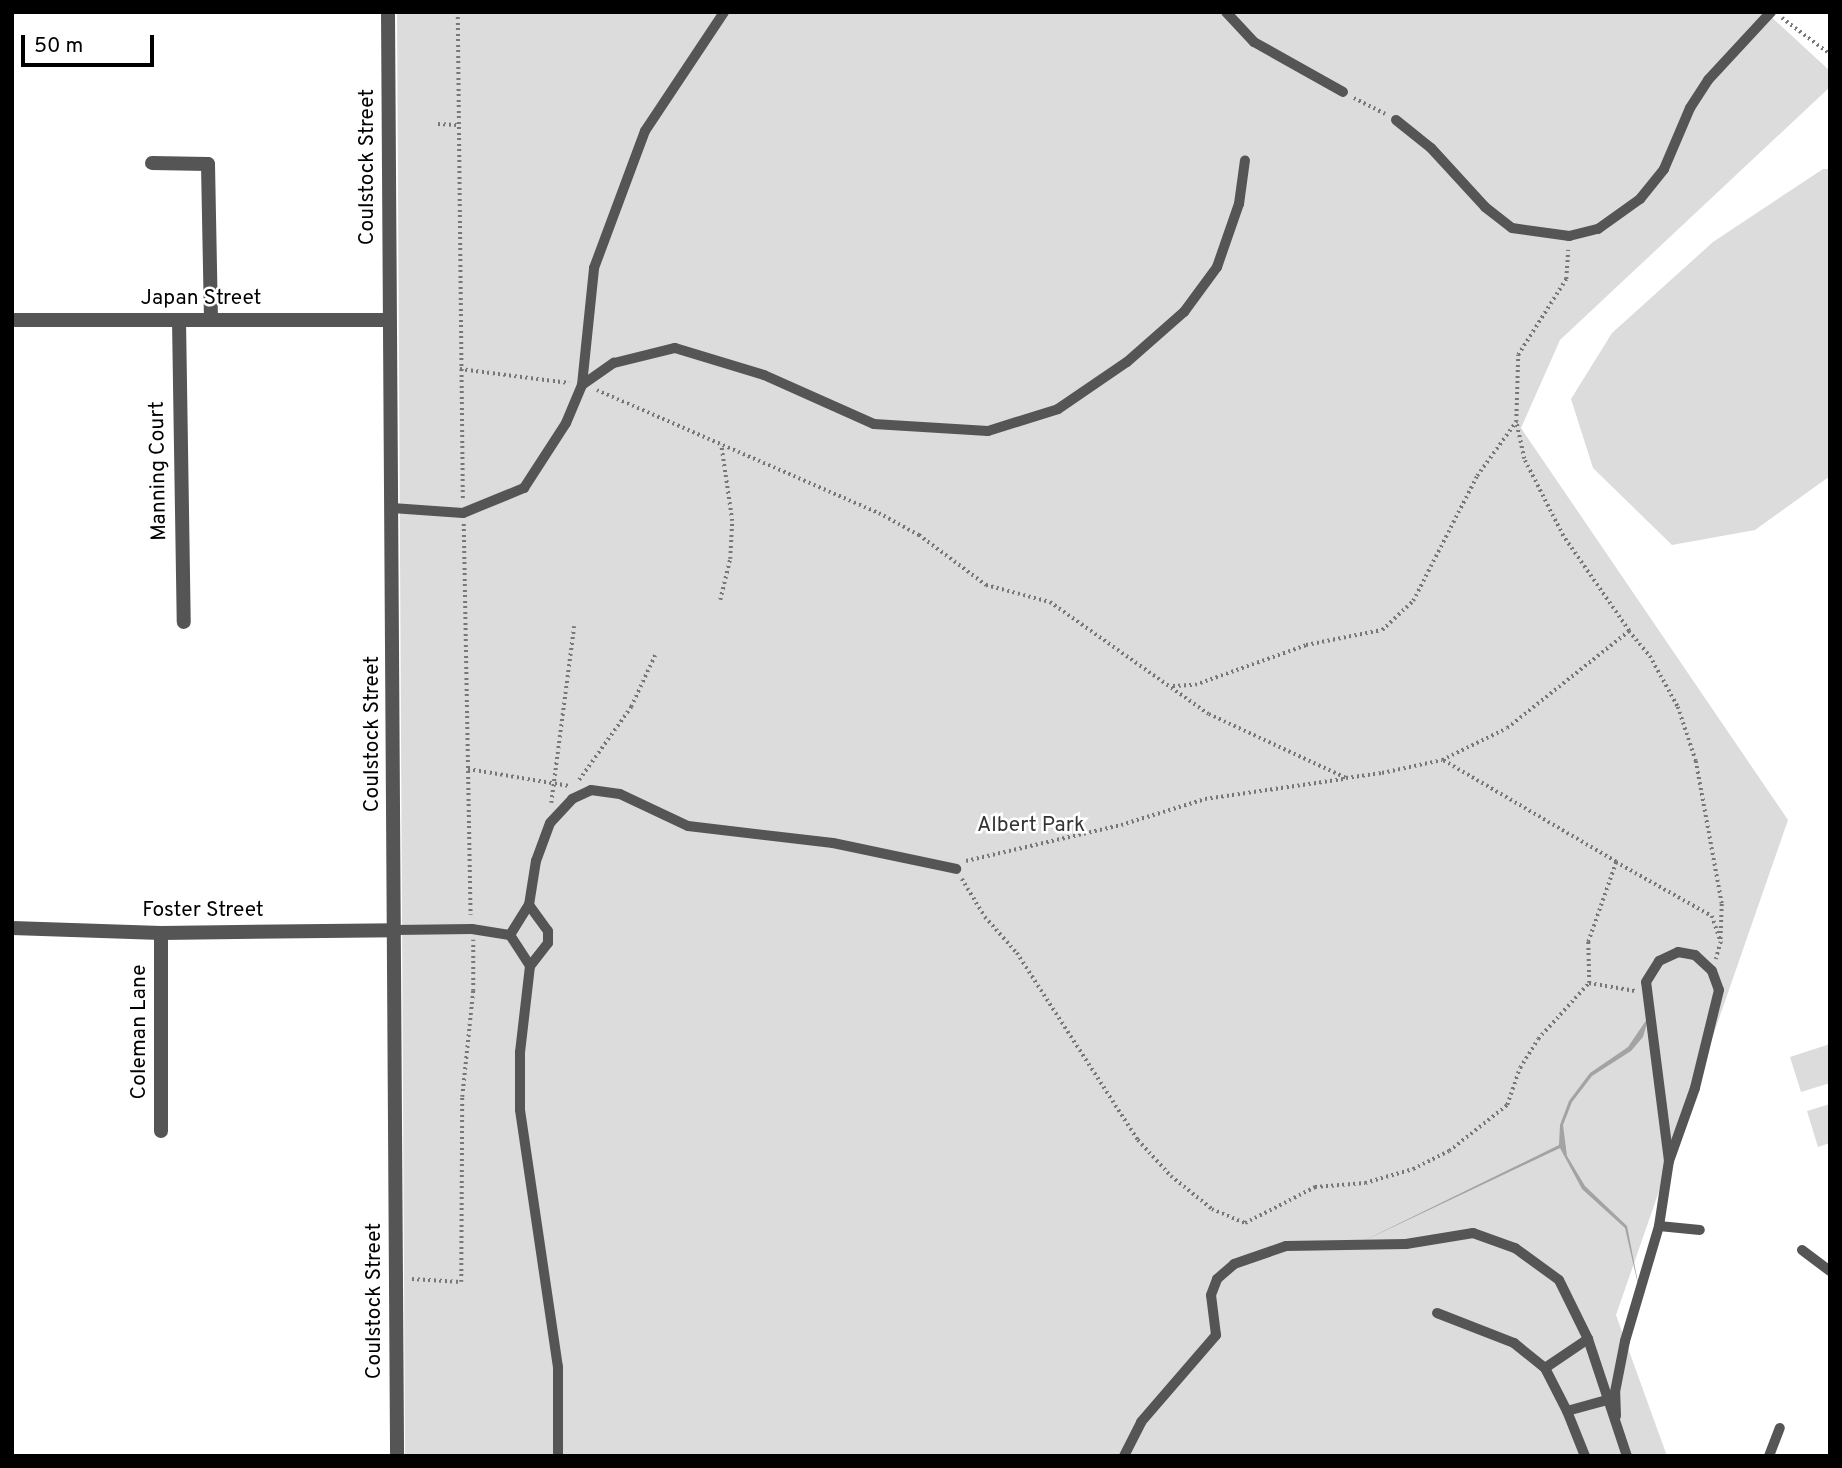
<!DOCTYPE html>
<html>
<head>
<meta charset="utf-8">
<style>
	body { margin:0 }
	#map { position:relative; width:1842px; height:1468px; overflow:hidden; background:#fff; font-family:Overpass,sans-serif }
	div>[style] { position:absolute }
	[style*='--x'] { left:calc(var(--x)*1px); top:calc(var(--y)*1px); width:calc(var(--w)*1px); rotate:calc(var(--a)*1deg) }
	.green>* { inset:0; background:#dcdcdc }
	.water>* { inset:0; background:#a3a3a3 }
	.path>* { height:3.5px; margin-top:-1.75px; transform-origin:0; background:repeating-linear-gradient(90deg,#777 0 2px,transparent 0 5.5px) }
	.service>* { height:10px; margin:-5px; padding:0 5px; transform-origin:5px; border-radius:5px; background:#555 }
	.minor>* { height:14px; margin:-7px; padding:0 7px; transform-origin:7px; border-radius:7px; background:#555 }
	span { translate:-50% -50%; white-space:nowrap; text-align:center; line-height:1.15; -webkit-text-stroke:5px #fff; paint-order:stroke }
	.street-label { font-size:21px; color:#000 }
	.park-label { font-size:21px; color:#333 }
	.frame { position:absolute; inset:0; border:14px solid #000; pointer-events:none }
	.scale { position:absolute; left:21px; top:35px; width:133px; height:32px; box-sizing:border-box; border:4px solid #000; border-top:0; padding-left:9px; font-size:21px; line-height:24px; white-space:nowrap; color:#000; -webkit-text-stroke:5px #fff; paint-order:stroke }
</style>
</head>
<body>
<div id="map">
	<div class="green">
		<i style="clip-path:polygon(397px 12px,1766px 12px,1830px 71px,1830px 87px,1560px 340px,1521px 428px,1788px 820px,1616px 1315px,1667px 1456px,405px 1456px)"></i>
		<i style="clip-path:polygon(1823px 169px,1830px 169px,1830px 476px,1755px 530px,1672px 545px,1593px 468px,1571px 399px,1612px 333px,1713px 242px)"></i>
		<i style="clip-path:polygon(1830px 1044px,1830px 1083px,1801px 1092px,1790px 1057px)"></i>
		<i style="clip-path:polygon(1830px 1104px,1830px 1143px,1818px 1147px,1807px 1111px)"></i>
	</div>
	<div class="water">
		<i style="clip-path:polygon(1649px 1016px,1643px 1037px,1631px 1051px,1592px 1076px,1572px 1102px,1563px 1125px,1567px 1156px,1585px 1186px,1627px 1226px,1640px 1293px,1625px 1228px,1582px 1189px,1560px 1148px,1357px 1244px,1559px 1145px,1560px 1125px,1569px 1101px,1590px 1073px,1628px 1047px)"></i>
	</div>
	<div class="path">
		<i style="--x:458;--y:12;--w:487;--a:89.4"></i>
		<i style="--x:1782;--y:18;--w:60;--a:36.9"></i>
		<i style="--x:1354;--y:98;--w:35;--a:27"></i>
		<i style="--x:438;--y:124;--w:19;--a:3"></i>
		<i style="--x:460;--y:369;--w:110;--a:7.3"></i>
		<i style="--x:597;--y:390;--w:308;--a:23.6"></i>
		<i style="--x:879;--y:513;--w:46;--a:28.8"></i>
		<i style="--x:919;--y:535;--w:84;--a:36.7"></i>
		<i style="--x:986;--y:585;--w:66;--a:14.9"></i>
		<i style="--x:1050;--y:602;--w:194;--a:35.2"></i>
		<i style="--x:1209;--y:714;--w:151;--a:25"></i>
		<i style="--x:1346;--y:778;--w:36;--a:-8"></i>
		<i style="--x:1382;--y:773;--w:61;--a:-12.2"></i>
		<i style="--x:1442;--y:760;--w:72;--a:-26.2"></i>
		<i style="--x:1507;--y:728;--w:156;--a:-38.5"></i>
		<i style="--x:1629;--y:631;--w:116;--a:-124.8"></i>
		<i style="--x:1563;--y:536;--w:86;--a:-116.9"></i>
		<i style="--x:1524;--y:459;--w:38;--a:-102"></i>
		<i style="--x:1516;--y:422;--w:67;--a:-88.3"></i>
		<i style="--x:1518;--y:355;--w:90;--a:-57.7"></i>
		<i style="--x:1566;--y:279;--w:29;--a:-86"></i>
		<i style="--x:464;--y:524;--w:391;--a:89"></i>
		<i style="--x:720;--y:600;--w:42;--a:-76.3"></i>
		<i style="--x:730;--y:559;--w:38;--a:-87"></i>
		<i style="--x:732;--y:521;--w:77;--a:-98.2"></i>
		<i style="--x:1629;--y:631;--w:33;--a:50"></i>
		<i style="--x:1650;--y:656;--w:58;--a:61.2"></i>
		<i style="--x:1678;--y:707;--w:57;--a:71.6"></i>
		<i style="--x:1696;--y:761;--w:145;--a:79.7"></i>
		<i style="--x:1722;--y:904;--w:38;--a:92"></i>
		<i style="--x:1173;--y:686;--w:22;--a:-3"></i>
		<i style="--x:1195;--y:685;--w:118;--a:-19.8"></i>
		<i style="--x:1306;--y:645;--w:77;--a:-11.2"></i>
		<i style="--x:1382;--y:630;--w:42;--a:-43.1"></i>
		<i style="--x:1413;--y:601;--w:140;--a:-62.9"></i>
		<i style="--x:1477;--y:476;--w:67;--a:-54.2"></i>
		<i style="--x:468;--y:769;--w:103;--a:9.5"></i>
		<i style="--x:579;--y:780;--w:90;--a:-54.5"></i>
		<i style="--x:631;--y:707;--w:57;--a:-65.2"></i>
		<i style="--x:551;--y:803;--w:178;--a:-82.6"></i>
		<i style="--x:966;--y:861;--w:159;--a:-13.1"></i>
		<i style="--x:1121;--y:825;--w:88;--a:-17.2"></i>
		<i style="--x:1205;--y:799;--w:140;--a:-8.2"></i>
		<i style="--x:1616;--y:862;--w:110;--a:29.4"></i>
		<i style="--x:1712;--y:916;--w:28;--a:71"></i>
		<i style="--x:1721;--y:942;--w:18;--a:106"></i>
		<i style="--x:962;--y:879;--w:44;--a:58.8"></i>
		<i style="--x:985;--y:917;--w:48;--a:48.4"></i>
		<i style="--x:1017;--y:953;--w:223;--a:57.1"></i>
		<i style="--x:1138;--y:1140;--w:49;--a:47.5"></i>
		<i style="--x:1171;--y:1176;--w:53;--a:38.8"></i>
		<i style="--x:1212;--y:1209;--w:36;--a:23"></i>
		<i style="--x:1245;--y:1223;--w:79;--a:-27.2"></i>
		<i style="--x:1315;--y:1187;--w:50;--a:-4.6"></i>
		<i style="--x:1365;--y:1183;--w:50;--a:-16.3"></i>
		<i style="--x:1413;--y:1169;--w:40;--a:-26.6"></i>
		<i style="--x:1449;--y:1151;--w:74;--a:-38.4"></i>
		<i style="--x:1507;--y:1105;--w:39;--a:-71"></i>
		<i style="--x:1520;--y:1068;--w:34;--a:-58"></i>
		<i style="--x:1538;--y:1039;--w:76;--a:-47.7"></i>
		<i style="--x:1589;--y:983;--w:41;--a:-91.4"></i>
		<i style="--x:1588;--y:942;--w:85;--a:-70.7"></i>
		<i style="--x:1616;--y:862;--w:202;--a:-149.6"></i>
		<i style="--x:1589;--y:983;--w:47;--a:9.9"></i>
		<i style="--x:412;--y:1279;--w:49;--a:3.5"></i>
		<i style="--x:461;--y:1282;--w:185;--a:-89.7"></i>
		<i style="--x:462;--y:1097;--w:107;--a:-84.1"></i>
		<i style="--x:473;--y:991;--w:51;--a:-90"></i>
	</div>
	<div class="service">
		<i style="--x:1226;--y:12;--w:41;--a:47"></i>
		<i style="--x:1254;--y:42;--w:102;--a:29.3"></i>
		<i style="--x:1396;--y:120;--w:45;--a:38.7"></i>
		<i style="--x:1431;--y:148;--w:80;--a:47.5"></i>
		<i style="--x:1485;--y:207;--w:34;--a:38"></i>
		<i style="--x:1512;--y:228;--w:58;--a:8"></i>
		<i style="--x:1569;--y:236;--w:30;--a:-14"></i>
		<i style="--x:1598;--y:229;--w:52;--a:-35.5"></i>
		<i style="--x:1640;--y:199;--w:38;--a:-51"></i>
		<i style="--x:1664;--y:169;--w:66;--a:-66.9"></i>
		<i style="--x:1690;--y:108;--w:33;--a:-57"></i>
		<i style="--x:1708;--y:80;--w:93;--a:-47.2"></i>
		<i style="--x:582;--y:385;--w:39;--a:-35"></i>
		<i style="--x:614;--y:363;--w:63;--a:-13.8"></i>
		<i style="--x:675;--y:348;--w:93;--a:16.9"></i>
		<i style="--x:764;--y:375;--w:120;--a:24"></i>
		<i style="--x:874;--y:424;--w:114;--a:3.5"></i>
		<i style="--x:988;--y:431;--w:73;--a:-17.4"></i>
		<i style="--x:1058;--y:409;--w:83;--a:-34.3"></i>
		<i style="--x:1127;--y:362;--w:76;--a:-41.3"></i>
		<i style="--x:1184;--y:312;--w:56;--a:-53.7"></i>
		<i style="--x:1217;--y:267;--w:67;--a:-70.8"></i>
		<i style="--x:1239;--y:204;--w:44;--a:-82.2"></i>
		<i style="--x:392;--y:508;--w:71;--a:4"></i>
		<i style="--x:463;--y:513;--w:66;--a:-22.3"></i>
		<i style="--x:524;--y:488;--w:77;--a:-57.1"></i>
		<i style="--x:566;--y:423;--w:41;--a:-67.2"></i>
		<i style="--x:582;--y:385;--w:118;--a:-84.1"></i>
		<i style="--x:594;--y:268;--w:146;--a:-69.6"></i>
		<i style="--x:645;--y:131;--w:143;--a:-56.4"></i>
		<i style="--x:529;--y:905;--w:32;--a:54"></i>
		<i style="--x:548;--y:931;--w:12;--a:90"></i>
		<i style="--x:548;--y:943;--w:29;--a:128"></i>
		<i style="--x:395;--y:930;--w:77;--a:-0.7"></i>
		<i style="--x:472;--y:929;--w:38;--a:9"></i>
		<i style="--x:510;--y:935;--w:37;--a:57"></i>
		<i style="--x:530;--y:966;--w:87;--a:96.6"></i>
		<i style="--x:520;--y:1052;--w:58;--a:90"></i>
		<i style="--x:520;--y:1110;--w:260;--a:81.6"></i>
		<i style="--x:558;--y:1367;--w:89;--a:90"></i>
		<i style="--x:510;--y:935;--w:36;--a:-58"></i>
		<i style="--x:529;--y:905;--w:45;--a:-81"></i>
		<i style="--x:536;--y:861;--w:40;--a:-69.8"></i>
		<i style="--x:550;--y:823;--w:33;--a:-47"></i>
		<i style="--x:572;--y:799;--w:21;--a:-25"></i>
		<i style="--x:591;--y:790;--w:29;--a:8"></i>
		<i style="--x:620;--y:794;--w:75;--a:25.2"></i>
		<i style="--x:688;--y:826;--w:146;--a:6.7"></i>
		<i style="--x:833;--y:843;--w:126;--a:11.9"></i>
		<i style="--x:1659;--y:1226;--w:41;--a:5.6"></i>
		<i style="--x:1802;--y:1250;--w:35;--a:37"></i>
		<i style="--x:1437;--y:1313;--w:83;--a:21.3"></i>
		<i style="--x:1514;--y:1343;--w:40;--a:39"></i>
		<i style="--x:1545;--y:1368;--w:48;--a:62.9"></i>
		<i style="--x:1567;--y:1411;--w:41;--a:-15.4"></i>
		<i style="--x:1545;--y:1368;--w:52;--a:-34"></i>
		<i style="--x:1567;--y:1411;--w:48;--a:68.2"></i>
		<i style="--x:1616;--y:1416;--w:24;--a:-92"></i>
		<i style="--x:1615;--y:1392;--w:52;--a:-78.9"></i>
		<i style="--x:1625;--y:1341;--w:120;--a:-73.5"></i>
		<i style="--x:1659;--y:1226;--w:66;--a:-81.3"></i>
		<i style="--x:1669;--y:1161;--w:180;--a:-97.3"></i>
		<i style="--x:1646;--y:982;--w:25;--a:-58"></i>
		<i style="--x:1659;--y:961;--w:21;--a:-25"></i>
		<i style="--x:1678;--y:952;--w:17;--a:10"></i>
		<i style="--x:1695;--y:955;--w:23;--a:43"></i>
		<i style="--x:1712;--y:971;--w:20;--a:70"></i>
		<i style="--x:1719;--y:990;--w:101;--a:103.8"></i>
		<i style="--x:1695;--y:1088;--w:77;--a:109.6"></i>
		<i style="--x:1124;--y:1456;--w:38;--a:-63"></i>
		<i style="--x:1141;--y:1422;--w:115;--a:-49.2"></i>
		<i style="--x:1216;--y:1335;--w:40;--a:-97.1"></i>
		<i style="--x:1211;--y:1295;--w:17;--a:-69"></i>
		<i style="--x:1217;--y:1279;--w:23;--a:-41"></i>
		<i style="--x:1234;--y:1264;--w:55;--a:-19.1"></i>
		<i style="--x:1286;--y:1246;--w:120;--a:-1"></i>
		<i style="--x:1406;--y:1244;--w:68;--a:-9.3"></i>
		<i style="--x:1473;--y:1233;--w:45;--a:19.7"></i>
		<i style="--x:1515;--y:1248;--w:54;--a:36"></i>
		<i style="--x:1559;--y:1280;--w:66;--a:63.8"></i>
		<i style="--x:1588;--y:1339;--w:123;--a:71.6"></i>
		<i style="--x:1769;--y:1456;--w:30;--a:-69"></i>
	</div>
	<div class="minor">
		<i style="--x:388;--y:12;--w:1444;--a:89.64"></i>
		<i style="--x:152;--y:163;--w:56;--a:1"></i>
		<i style="--x:208;--y:164;--w:156;--a:88.9"></i>
		<i style="--x:12;--y:320;--w:377;--a:0"></i>
		<i style="--x:179;--y:320;--w:302;--a:89.1"></i>
		<i style="--x:12;--y:928;--w:149;--a:1.9"></i>
		<i style="--x:161;--y:933;--w:234;--a:-0.7"></i>
		<i style="--x:161;--y:933;--w:198;--a:90"></i>
	</div>
	<div class="street-label">
		<span style="left:368px;top:167px;rotate:-90deg">Coulstock Street</span>
		<span style="left:201px;top:299px">Japan Street</span>
		<span style="left:159px;top:471px;rotate:-91deg">Manning Court</span>
		<span style="left:373px;top:734px;rotate:-90deg">Coulstock Street</span>
		<span style="left:203px;top:911px">Foster Street</span>
		<span style="left:140px;top:1032px;rotate:-90deg">Coleman Lane</span>
		<span style="left:375px;top:1301px;rotate:-90deg">Coulstock Street</span>
	</div>
	<div class="park-label">
		<span style="left:1031px;top:826px">Albert Park</span>
	</div>
	<div class="frame"></div>
	<div class="scale">50 m</div>
</div>
</body>
</html>
